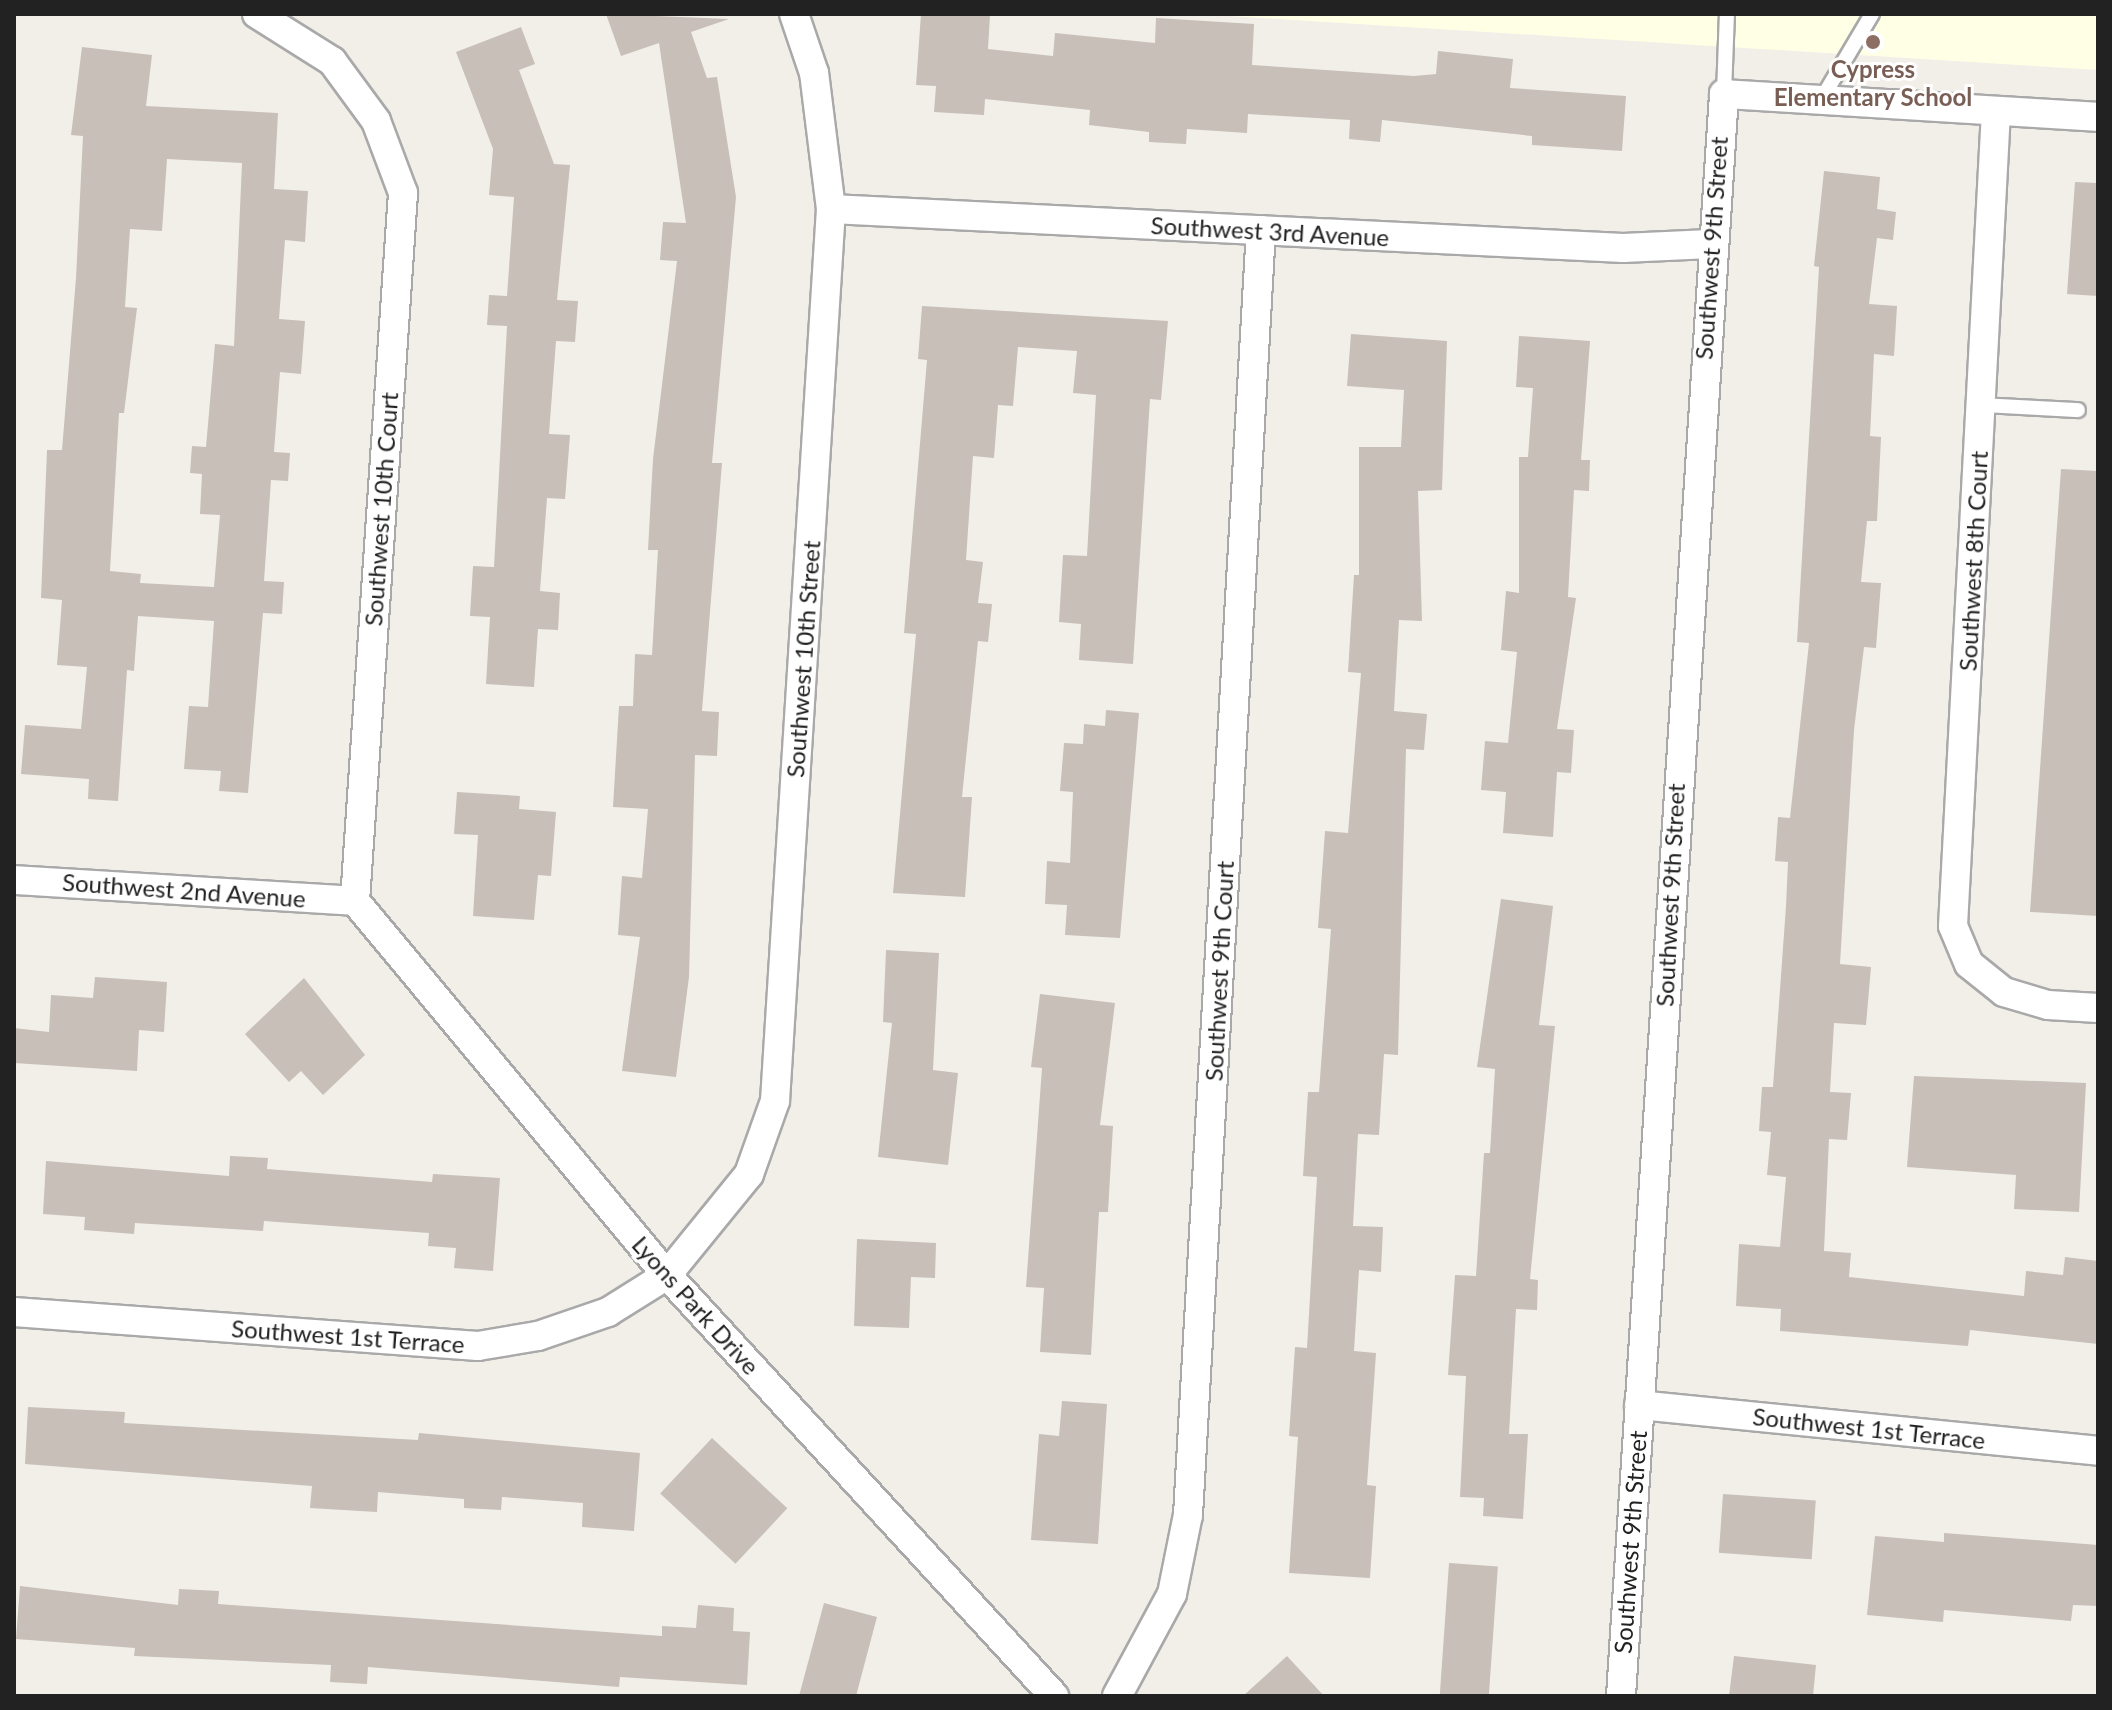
<!DOCTYPE html>
<html>
<head>
<meta charset="utf-8">
<style>
	body { margin:0 }
	#map { position:relative; width:2112px; height:1710px; overflow:hidden; background:#f2efe9; font-family:Lato,sans-serif }
	div>[style] { position:absolute }
	[style*='--x'] { left:calc(var(--x)*1px); top:calc(var(--y)*1px); width:calc(var(--w)*1px); rotate:calc(var(--a)*1deg) }
	.education>* { inset:0; background:#ffffe5 }
	.building>* { inset:0; background:#c7bfb8; transform-origin:0 0 }
	.roads { filter:drop-shadow(2px 0 #a9a9a9) drop-shadow(-2px 0 #a9a9a9) drop-shadow(0 2px #a9a9a9) drop-shadow(0 -2px #a9a9a9) }
	.lane>* { height:14px; margin:-7px; padding:0 7px; transform-origin:7px; border-radius:7px; background:#fff }
	.street>* { height:28px; margin:-14px; padding:0 14px; transform-origin:14px; border-radius:14px; background:#fff }
	.dots>* { width:22px; height:22px; translate:-50% -50%; box-sizing:border-box; border:4px solid #fff; border-radius:50% }
	span { translate:-50% -50%; white-space:nowrap; text-align:center; line-height:1.15; -webkit-text-stroke:6px #fff; paint-order:stroke }
	.education-label { font-size:24px; color:#785e54; font-weight:700 }
	.street-label { font-size:24px; color:#222 }
	.frame { position:absolute; inset:0; border:16px solid #222; pointer-events:none }
</style>
</head>
<body>
<div id="map">
	<div class="education">
		<i style="clip-path:polygon(1197px 14px,2098px 14px,2098px 70px)"></i>
	</div>
	<div class="building">
		<i style="clip-path:polygon(606px 14px,729px 19px,691px 32px,707px 78px,717px 77px,736px 197px,712px 463px,722px 463px,702px 711px,719px 712px,717px 756px,695px 755px,689px 977px,676px 1077px,622px 1071px,640px 937px,618px 935px,622px 876px,642px 878px,648px 809px,613px 807px,619px 706px,633px 706px,635px 654px,652px 655px,658px 550px,648px 550px,653px 459px,677px 261px,660px 260px,663px 222px,686px 223px,659px 43px,621px 56px)"></i>
		<i style="clip-path:polygon(921px 14px,990px 15px,988px 49px,1053px 56px,1055px 33px,1155px 43px,1156px 18px,1254px 24px,1252px 65px,1414px 76px,1436px 74px,1438px 51px,1513px 59px,1510px 88px,1626px 96px,1622px 151px,1532px 145px,1532px 136px,1382px 120px,1380px 142px,1349px 139px,1350px 120px,1248px 114px,1247px 133px,1187px 129px,1186px 144px,1149px 142px,1149px 132px,1089px 125px,1090px 110px,985px 99px,984px 115px,934px 112px,936px 86px,916px 85px)"></i>
		<i style="clip-path:polygon(521px 27px,535px 64px,519px 70px,554px 164px,570px 165px,557px 300px,578px 301px,575px 342px,556px 341px,549px 434px,570px 435px,565px 499px,547px 498px,540px 591px,560px 593px,558px 630px,538px 629px,534px 687px,486px 684px,490px 617px,470px 616px,473px 566px,494px 567px,507px 326px,487px 325px,489px 295px,507px 296px,514px 197px,489px 195px,493px 149px,456px 52px)"></i>
		<i style="clip-path:polygon(evenodd,82px 47px,152px 55px,146px 106px,278px 113px,274px 189px,308px 191px,305px 242px,285px 240px,279px 319px,305px 321px,301px 374px,280px 372px,274px 452px,290px 453px,288px 481px,271px 480px,264px 581px,284px 582px,282px 614px,263px 613px,248px 793px,219px 791px,221px 771px,184px 769px,189px 706px,208px 707px,214px 621px,138px 616px,134px 671px,127px 670px,118px 801px,88px 799px,89px 779px,21px 774px,25px 725px,81px 729px,87px 667px,57px 665px,62px 600px,41px 598px,47px 450px,62px 450px,76px 278px,83px 136px,71px 135px,82px 47px,167px 159px,242px 163px,234px 346px,215px 344px,206px 447px,192px 446px,190px 473px,202px 474px,200px 514px,220px 515px,214px 587px,140px 583px,141px 574px,110px 571px,119px 413px,124px 413px,137px 308px,125px 307px,130px 229px,162px 231px,167px 159px)"></i>
		<i style="clip-path:polygon(1824px 171px,1880px 177px,1877px 209px,1896px 212px,1893px 240px,1877px 238px,1869px 304px,1897px 306px,1894px 356px,1874px 354px,1870px 436px,1881px 437px,1877px 521px,1867px 521px,1861px 582px,1881px 583px,1876px 648px,1864px 647px,1854px 730px,1840px 964px,1871px 967px,1866px 1025px,1834px 1023px,1830px 1092px,1851px 1093px,1847px 1140px,1829px 1139px,1824px 1251px,1851px 1253px,1849px 1277px,2024px 1296px,2026px 1271px,2063px 1275px,2065px 1257px,2098px 1261px,2098px 1344px,1970px 1330px,1968px 1346px,1780px 1331px,1781px 1309px,1736px 1306px,1739px 1244px,1780px 1247px,1786px 1177px,1767px 1175px,1771px 1132px,1759px 1131px,1762px 1087px,1773px 1087px,1786px 906px,1788px 862px,1775px 861px,1778px 817px,1790px 818px,1809px 643px,1797px 642px,1819px 267px,1814px 266px)"></i>
		<i style="clip-path:polygon(2075px 182px,2098px 183px,2098px 296px,2067px 294px)"></i>
		<i style="clip-path:polygon(922px 306px,1168px 321px,1161px 400px,1150px 399px,1133px 664px,1079px 660px,1081px 624px,1059px 622px,1063px 555px,1087px 556px,1096px 395px,1073px 393px,1077px 351px,1018px 347px,1013px 406px,998px 405px,994px 458px,973px 456px,966px 560px,983px 562px,978px 603px,992px 604px,988px 642px,978px 641px,962px 797px,972px 797px,965px 897px,893px 893px,916px 634px,904px 633px,927px 360px,918px 359px)"></i>
		<i style="clip-path:polygon(1351px 334px,1447px 341px,1442px 490px,1418px 491px,1422px 621px,1399px 620px,1394px 711px,1427px 714px,1424px 750px,1406px 749px,1398px 1055px,1384px 1054px,1379px 1135px,1358px 1134px,1353px 1226px,1383px 1227px,1381px 1272px,1359px 1270px,1354px 1351px,1376px 1353px,1367px 1485px,1376px 1486px,1370px 1578px,1289px 1573px,1298px 1437px,1289px 1436px,1295px 1347px,1307px 1348px,1317px 1177px,1303px 1176px,1308px 1092px,1319px 1092px,1331px 929px,1318px 928px,1325px 831px,1348px 833px,1361px 673px,1348px 672px,1354px 575px,1359px 575px,1359px 447px,1401px 447px,1404px 390px,1347px 386px)"></i>
		<i style="clip-path:polygon(1519px 336px,1590px 341px,1581px 460px,1590px 460px,1589px 491px,1574px 490px,1568px 597px,1576px 598px,1557px 729px,1574px 730px,1571px 773px,1557px 772px,1553px 837px,1503px 833px,1506px 792px,1481px 790px,1485px 741px,1508px 743px,1517px 652px,1501px 650px,1506px 591px,1519px 593px,1519px 457px,1528px 457px,1533px 388px,1516px 387px)"></i>
		<i style="clip-path:polygon(2061px 469px,2098px 471px,2098px 916px,2030px 912px)"></i>
		<i style="clip-path:polygon(1106px 710px,1139px 713px,1120px 938px,1065px 935px,1067px 905px,1045px 904px,1047px 861px,1070px 863px,1073px 792px,1060px 791px,1064px 743px,1083px 744px,1084px 724px,1105px 726px)"></i>
		<i style="clip-path:polygon(457px 792px,520px 796px,519px 809px,556px 812px,551px 876px,538px 875px,534px 920px,473px 916px,478px 835px,454px 834px)"></i>
		<i style="clip-path:polygon(1501px 899px,1553px 906px,1539px 1025px,1555px 1026px,1530px 1279px,1538px 1280px,1537px 1310px,1516px 1309px,1509px 1434px,1528px 1434px,1523px 1519px,1483px 1516px,1484px 1498px,1460px 1497px,1466px 1376px,1448px 1375px,1455px 1275px,1476px 1276px,1484px 1153px,1490px 1153px,1495px 1069px,1477px 1067px)"></i>
		<i style="clip-path:polygon(886px 950px,939px 953px,933px 1070px,958px 1073px,948px 1165px,878px 1157px,892px 1023px,883px 1022px)"></i>
		<i style="clip-path:polygon(95px 977px,167px 982px,164px 1032px,139px 1030px,137px 1071px,14px 1063px,14px 1028px,49px 1032px,51px 995px,93px 998px)"></i>
		<i style="clip-path:polygon(304px 978px,365px 1055px,323px 1095px,301px 1071px,289px 1082px,245px 1034px)"></i>
		<i style="clip-path:polygon(1040px 994px,1115px 1003px,1100px 1125px,1113px 1126px,1108px 1212px,1099px 1212px,1091px 1355px,1040px 1352px,1044px 1288px,1026px 1287px,1042px 1068px,1031px 1067px)"></i>
		<i style="clip-path:polygon(1914px 1076px,2086px 1083px,2079px 1212px,2014px 1209px,2016px 1175px,1907px 1167px)"></i>
		<i style="clip-path:polygon(230px 1156px,268px 1158px,267px 1169px,432px 1182px,433px 1174px,500px 1178px,493px 1271px,454px 1268px,456px 1248px,428px 1246px,429px 1233px,264px 1221px,263px 1231px,135px 1223px,134px 1234px,84px 1230px,85px 1217px,43px 1214px,46px 1161px,229px 1176px)"></i>
		<i style="clip-path:polygon(857px 1239px,936px 1243px,935px 1278px,911px 1277px,909px 1328px,854px 1326px)"></i>
		<i style="clip-path:polygon(1062px 1401px,1107px 1404px,1098px 1544px,1031px 1540px,1039px 1434px,1059px 1436px)"></i>
		<i style="clip-path:polygon(28px 1407px,125px 1412px,124px 1423px,418px 1440px,419px 1433px,640px 1453px,634px 1531px,582px 1527px,583px 1503px,502px 1497px,501px 1510px,464px 1508px,464px 1499px,378px 1492px,377px 1512px,310px 1508px,312px 1486px,25px 1464px)"></i>
		<i style="left:712px;top:1438px;width:103px;height:76px;rotate:43deg"></i>
		<i style="left:1723px;top:1494px;width:93px;height:59px;rotate:4deg"></i>
		<i style="clip-path:polygon(1944px 1533px,2098px 1545px,2098px 1606px,2073px 1605px,2071px 1621px,1944px 1610px,1943px 1622px,1867px 1615px,1875px 1536px,1944px 1542px)"></i>
		<i style="left:1449px;top:1563px;width:49px;height:133px;rotate:4deg"></i>
		<i style="clip-path:polygon(20px 1586px,178px 1605px,179px 1589px,219px 1591px,218px 1604px,662px 1636px,662px 1626px,696px 1628px,698px 1605px,734px 1608px,733px 1631px,750px 1632px,747px 1685px,620px 1677px,619px 1687px,368px 1667px,367px 1684px,330px 1682px,331px 1665px,134px 1656px,135px 1648px,16px 1639px)"></i>
		<i style="clip-path:polygon(824px 1603px,877px 1617px,856px 1696px,799px 1696px)"></i>
		<i style="clip-path:polygon(1287px 1656px,1324px 1696px,1243px 1696px)"></i>
		<i style="clip-path:polygon(1734px 1656px,1816px 1665px,1813px 1696px,1729px 1696px)"></i>
	</div>
	<div class="roads">
		<div class="lane">
			<i style="--x:1724;--y:94;--w:80;--a:-87.9"></i>
			<i style="--x:1821;--y:100;--w:100;--a:-59.3"></i>
			<i style="--x:1982;--y:405;--w:96;--a:3"></i>
		</div>
		<div class="street">
			<i style="--x:257;--y:14;--w:89;--a:32.1"></i>
			<i style="--x:332;--y:61;--w:74;--a:53.7"></i>
			<i style="--x:376;--y:121;--w:77;--a:69.4"></i>
			<i style="--x:403;--y:193;--w:710;--a:93.88"></i>
			<i style="--x:1996;--y:111;--w:816;--a:93.02"></i>
			<i style="--x:1953;--y:926;--w:41;--a:67.2"></i>
			<i style="--x:1969;--y:964;--w:45;--a:38.7"></i>
			<i style="--x:2004;--y:992;--w:46;--a:16.5"></i>
			<i style="--x:2048;--y:1005;--w:50;--a:3.4"></i>
			<i style="--x:831;--y:209;--w:793;--a:2.82"></i>
			<i style="--x:1623;--y:248;--w:87;--a:-2.6"></i>
			<i style="--x:14;--y:880;--w:342;--a:3.5"></i>
			<i style="--x:355;--y:901;--w:487;--a:50.2"></i>
			<i style="--x:667;--y:1275;--w:572;--a:47.41"></i>
			<i style="--x:14;--y:1312;--w:465;--a:4.2"></i>
			<i style="--x:478;--y:1346;--w:61;--a:-9.5"></i>
			<i style="--x:538;--y:1336;--w:74;--a:-18.9"></i>
			<i style="--x:608;--y:1312;--w:70;--a:-32.1"></i>
			<i style="--x:667;--y:1275;--w:130;--a:-50.9"></i>
			<i style="--x:749;--y:1174;--w:77;--a:-70.4"></i>
			<i style="--x:775;--y:1101;--w:894;--a:-86.41"></i>
			<i style="--x:831;--y:209;--w:137;--a:-97.1"></i>
			<i style="--x:814;--y:73;--w:62;--a:-108.7"></i>
			<i style="--x:1639;--y:1405;--w:461;--a:5.7"></i>
			<i style="--x:1117;--y:1696;--w:116;--a:-61.7"></i>
			<i style="--x:1172;--y:1594;--w:81;--a:-78.6"></i>
			<i style="--x:1188;--y:1515;--w:1287;--a:-86.75"></i>
			<i style="--x:1621;--y:1696;--w:1605;--a:-86.32"></i>
			<i style="--x:1724;--y:94;--w:375;--a:3.5"></i>
		</div>
	</div>
	<div class="dots">
		<i style="left:1873px;top:42px;background:#8d6e63"></i>
	</div>
	<div class="education-label">
		<span style="left:1873px;top:83px">Cypress<br>Elementary School</span>
	</div>
	<div class="street-label">
		<span style="left:1270px;top:231px;rotate:3deg">Southwest 3rd Avenue</span>
		<span style="left:1711px;top:248px;rotate:-86deg">Southwest 9th Street</span>
		<span style="left:381px;top:509px;rotate:-86deg">Southwest 10th Court</span>
		<span style="left:1973px;top:561px;rotate:-87deg">Southwest 8th Court</span>
		<span style="left:803px;top:659px;rotate:-86deg">Southwest 10th Street</span>
		<span style="left:184px;top:890px;rotate:4deg">Southwest 2nd Avenue</span>
		<span style="left:1670px;top:895px;rotate:-87deg">Southwest 9th Street</span>
		<span style="left:1219px;top:971px;rotate:-87deg">Southwest 9th Court</span>
		<span style="left:696px;top:1305px;rotate:48deg">Lyons Park Drive</span>
		<span style="left:348px;top:1336px;rotate:4deg">Southwest 1st Terrace</span>
		<span style="left:1869px;top:1428px;rotate:6deg">Southwest 1st Terrace</span>
		<span style="left:1630px;top:1542px;rotate:-86deg">Southwest 9th Street</span>
	</div>
	<div class="frame"></div>
</div>
</body>
</html>
